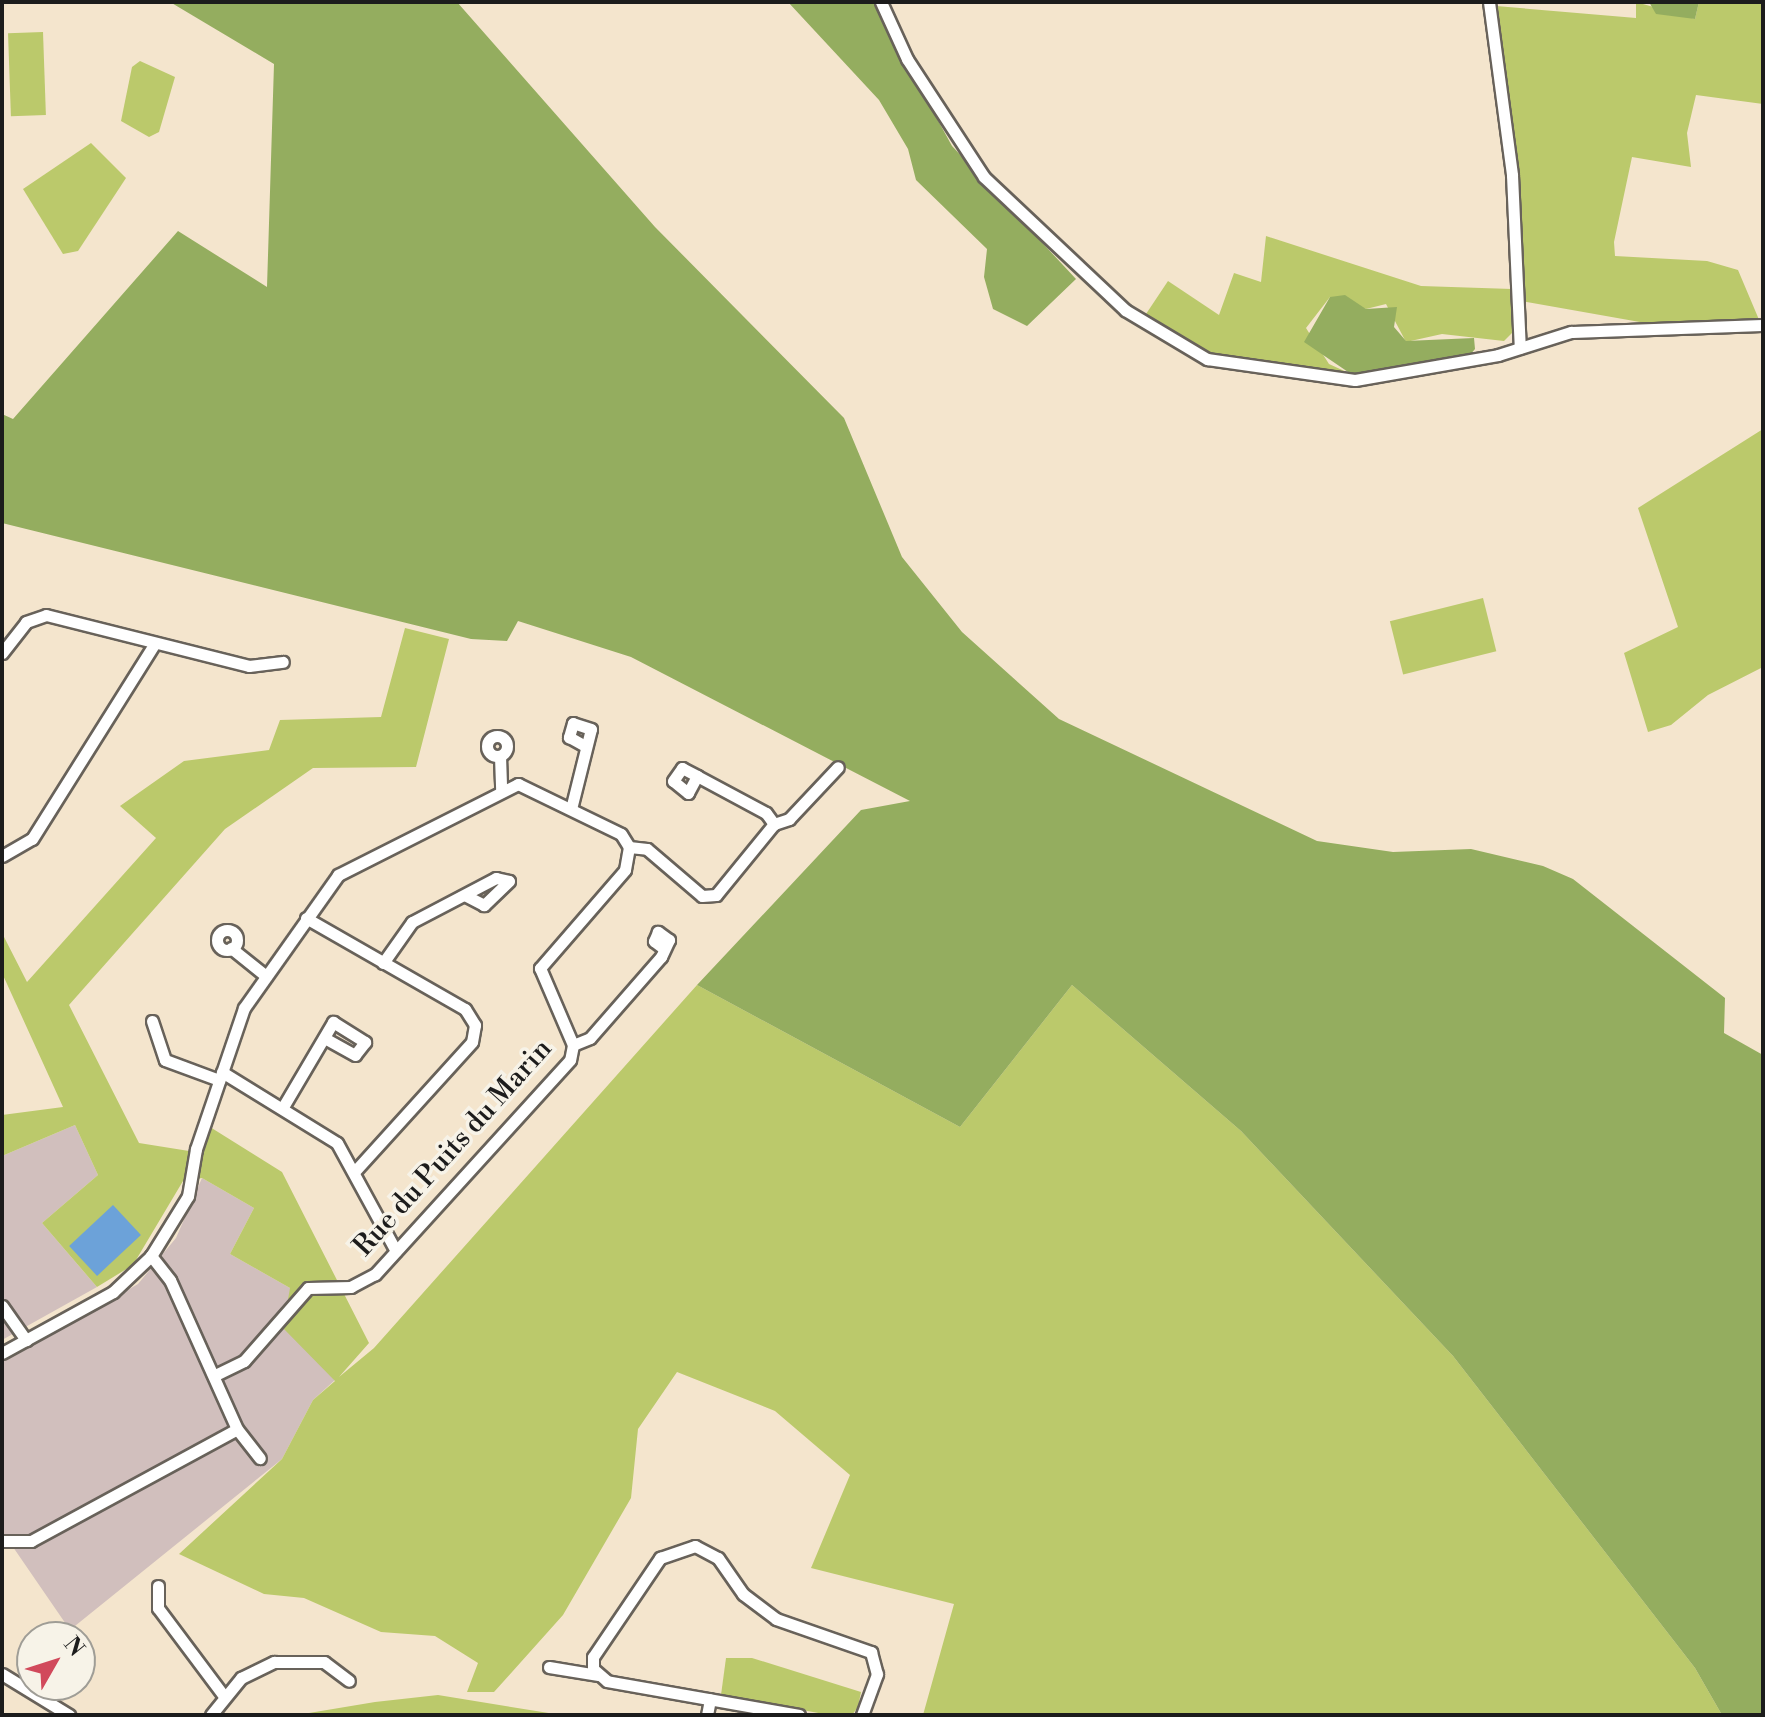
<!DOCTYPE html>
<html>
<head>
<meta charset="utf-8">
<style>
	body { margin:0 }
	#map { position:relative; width:1765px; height:1717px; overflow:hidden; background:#f4e5cd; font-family:"Libre Bodoni",serif }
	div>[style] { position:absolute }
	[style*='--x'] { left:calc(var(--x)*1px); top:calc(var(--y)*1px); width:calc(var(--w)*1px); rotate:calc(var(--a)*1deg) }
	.industrial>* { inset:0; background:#d1bfbd }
	.green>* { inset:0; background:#bbc96b; transform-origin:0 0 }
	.forest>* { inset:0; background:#94ad5f }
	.water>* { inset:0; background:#6ca2d9; transform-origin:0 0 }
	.roads { filter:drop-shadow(2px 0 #68625a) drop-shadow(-2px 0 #68625a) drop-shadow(0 2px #68625a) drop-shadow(0 -2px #68625a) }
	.minor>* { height:11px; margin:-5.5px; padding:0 5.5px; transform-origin:5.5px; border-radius:5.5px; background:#fff }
	.minor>.ring { margin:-5.5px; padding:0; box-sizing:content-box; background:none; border:11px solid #fff; border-radius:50% }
	span { translate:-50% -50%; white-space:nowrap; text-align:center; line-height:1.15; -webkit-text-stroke:7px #f7f3e8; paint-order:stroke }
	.street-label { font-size:28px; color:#1c1c1c }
	.frame { position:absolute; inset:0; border:4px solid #1c1c1c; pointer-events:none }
	.north { position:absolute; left:16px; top:1621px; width:80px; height:80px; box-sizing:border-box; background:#f7f3e8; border:2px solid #9f9d96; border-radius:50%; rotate:51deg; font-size:22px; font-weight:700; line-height:32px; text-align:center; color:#1c1c1c }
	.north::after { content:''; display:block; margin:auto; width:28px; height:36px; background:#d1495b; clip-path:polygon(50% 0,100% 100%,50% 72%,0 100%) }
</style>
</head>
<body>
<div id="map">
	<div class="industrial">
		<i style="clip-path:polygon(75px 1125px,98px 1175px,42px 1223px,97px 1287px,2px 1340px,2px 1156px)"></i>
		<i style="clip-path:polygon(202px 1178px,254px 1208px,230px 1254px,290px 1288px,335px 1380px,313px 1400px,282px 1459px,70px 1630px,2px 1531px,2px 1362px,138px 1284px,176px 1238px)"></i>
	</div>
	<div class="green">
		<i style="clip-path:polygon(1636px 2px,1695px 19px,1699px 2px,1763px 2px,1763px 104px,1696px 95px,1687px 133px,1691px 167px,1632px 157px,1614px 242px,1615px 256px,1707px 261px,1738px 270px,1760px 322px,1685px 330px,1521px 301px,1520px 206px,1496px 6px,1636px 18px)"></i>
		<i style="left:43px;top:32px;width:83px;height:35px;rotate:88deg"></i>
		<i style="clip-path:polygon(140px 61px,175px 77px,159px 132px,149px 137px,121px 121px,132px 67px)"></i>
		<i style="clip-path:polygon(91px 143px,126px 178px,78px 251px,63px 254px,23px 189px)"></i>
		<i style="clip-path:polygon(1266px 236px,1421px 286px,1512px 289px,1512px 333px,1504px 341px,1442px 334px,1406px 342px,1386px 304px,1366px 309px,1330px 297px,1306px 328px,1329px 364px,1351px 374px,1216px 358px,1144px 317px,1168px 281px,1219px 315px,1234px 273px,1261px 282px)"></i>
		<i style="clip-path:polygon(1763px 429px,1763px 667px,1708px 695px,1671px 725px,1648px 732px,1624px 653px,1678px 627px,1638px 508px)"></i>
		<i style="left:1483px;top:598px;width:55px;height:96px;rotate:76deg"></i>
		<i style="clip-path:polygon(405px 628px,449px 639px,416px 767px,313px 768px,225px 829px,69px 1005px,139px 1143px,189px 1151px,210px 1127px,282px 1172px,369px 1343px,339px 1377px,374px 1348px,697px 985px,960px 1127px,1072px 985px,1241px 1131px,1453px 1356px,1695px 1668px,1722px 1715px,923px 1715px,954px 1604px,811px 1568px,850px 1475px,775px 1411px,677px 1372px,638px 1429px,631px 1498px,563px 1615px,494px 1692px,467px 1692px,478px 1663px,435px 1636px,381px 1632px,304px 1598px,264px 1594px,179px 1554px,282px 1459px,313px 1400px,335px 1381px,283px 1328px,290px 1288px,230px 1254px,254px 1208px,202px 1178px,183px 1181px,133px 1265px,97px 1287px,42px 1223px,98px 1175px,75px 1125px,2px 1156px,2px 1115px,63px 1107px,2px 973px,2px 933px,27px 982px,156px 838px,120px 806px,184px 761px,269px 750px,280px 720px,381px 717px)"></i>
		<i style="clip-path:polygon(726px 1658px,752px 1658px,861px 1692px,858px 1707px,852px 1715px,829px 1715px,721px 1695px)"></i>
		<i style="clip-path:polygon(438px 1695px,561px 1715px,297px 1715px,375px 1702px)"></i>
	</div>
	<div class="forest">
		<i style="clip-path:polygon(170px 2px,457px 2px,655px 227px,844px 418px,902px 557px,962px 632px,1059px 719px,1317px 841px,1393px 852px,1471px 849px,1543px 866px,1573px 879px,1725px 998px,1724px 1033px,1763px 1055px,1763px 1715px,1722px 1715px,1695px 1668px,1453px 1356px,1241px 1131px,1072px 985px,960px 1127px,697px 985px,861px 810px,910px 801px,631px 657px,518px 621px,507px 641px,471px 639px,2px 523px,2px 414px,13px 419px,178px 231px,267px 287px,274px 64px)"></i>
		<i style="clip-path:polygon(788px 2px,873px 2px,952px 146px,1076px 279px,1027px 326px,993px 309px,984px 277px,987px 249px,916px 180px,908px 149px,879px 100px)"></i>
		<i style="clip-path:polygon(1649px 2px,1699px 2px,1695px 19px,1656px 14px)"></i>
		<i style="clip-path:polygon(1345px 295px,1366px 309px,1397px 307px,1394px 327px,1406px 341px,1474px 338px,1475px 349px,1469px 356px,1351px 374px,1304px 342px,1330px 297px)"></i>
	</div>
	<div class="water">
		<i style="left:113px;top:1205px;width:41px;height:60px;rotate:47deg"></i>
	</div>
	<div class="roads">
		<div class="minor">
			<i style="--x:881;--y:2;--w:63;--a:65.5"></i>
			<i style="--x:907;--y:59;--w:141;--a:56.9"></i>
			<i style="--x:984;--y:177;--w:194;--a:43.3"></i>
			<i style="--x:1125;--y:310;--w:96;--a:30.9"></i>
			<i style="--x:1207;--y:359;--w:149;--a:8.1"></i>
			<i style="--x:1355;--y:380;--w:145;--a:-9.9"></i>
			<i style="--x:1498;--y:355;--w:77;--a:-17.5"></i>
			<i style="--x:1571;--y:332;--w:192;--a:-2.1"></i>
			<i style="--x:1489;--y:2;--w:175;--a:82.4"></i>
			<i style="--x:1512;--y:175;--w:173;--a:87.4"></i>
			<i style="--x:2;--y:653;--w:39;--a:-52"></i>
			<i style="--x:26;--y:622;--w:21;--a:-19"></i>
			<i style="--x:46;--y:615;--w:209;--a:14.1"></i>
			<i style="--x:249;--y:666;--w:34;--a:-7"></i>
			<i class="ring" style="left:487px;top:736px;width:9px;height:9px"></i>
			<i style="--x:500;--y:756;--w:34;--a:88"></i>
			<i style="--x:697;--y:776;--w:19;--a:118"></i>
			<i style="--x:688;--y:793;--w:19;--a:-141"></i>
			<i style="--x:673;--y:781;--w:16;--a:-55"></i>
			<i style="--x:682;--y:768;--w:17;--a:28"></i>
			<i style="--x:697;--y:776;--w:78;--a:28.2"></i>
			<i style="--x:766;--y:813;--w:14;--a:54"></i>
			<i style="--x:572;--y:805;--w:78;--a:-76"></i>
			<i style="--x:591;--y:729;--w:19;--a:-162"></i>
			<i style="--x:573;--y:723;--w:15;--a:106"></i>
			<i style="--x:569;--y:737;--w:18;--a:29"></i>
			<i style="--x:629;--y:847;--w:18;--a:6"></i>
			<i style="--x:647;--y:849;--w:72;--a:40.5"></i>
			<i style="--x:702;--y:896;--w:14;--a:-4"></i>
			<i style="--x:716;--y:895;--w:92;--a:-50.8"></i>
			<i style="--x:774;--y:824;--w:16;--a:-18"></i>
			<i style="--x:789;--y:819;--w:71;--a:-46.7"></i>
			<i style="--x:2;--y:856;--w:34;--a:-30"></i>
			<i style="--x:32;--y:839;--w:231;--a:-57.9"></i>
			<i style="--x:306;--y:918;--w:183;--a:29.8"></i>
			<i style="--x:465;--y:1009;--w:19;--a:58"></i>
			<i style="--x:475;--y:1025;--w:17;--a:100"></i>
			<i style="--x:472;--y:1042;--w:174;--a:132.2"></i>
			<i class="ring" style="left:217px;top:930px;width:9px;height:9px"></i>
			<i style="--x:231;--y:948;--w:45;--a:38.7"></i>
			<i style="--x:383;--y:963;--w:50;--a:-54.7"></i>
			<i style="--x:412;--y:922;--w:95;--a:-27.6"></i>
			<i style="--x:496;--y:878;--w:13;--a:13"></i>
			<i style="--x:509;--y:881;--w:35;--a:136"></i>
			<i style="--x:484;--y:905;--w:20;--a:-153"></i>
			<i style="--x:152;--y:1021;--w:41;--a:71.6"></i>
			<i style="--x:165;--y:1060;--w:58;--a:20.3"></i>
			<i style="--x:573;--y:1045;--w:18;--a:-22"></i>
			<i style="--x:590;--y:1038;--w:108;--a:-48.8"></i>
			<i style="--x:661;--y:957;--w:19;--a:-65"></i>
			<i style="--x:669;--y:940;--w:14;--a:-144"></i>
			<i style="--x:658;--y:932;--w:10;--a:114"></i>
			<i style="--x:654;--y:941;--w:10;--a:37"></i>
			<i style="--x:222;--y:1072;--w:135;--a:31.7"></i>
			<i style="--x:337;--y:1143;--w:123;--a:61.4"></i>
			<i style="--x:283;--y:1107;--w:99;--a:-59.5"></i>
			<i style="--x:333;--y:1022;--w:38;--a:32"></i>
			<i style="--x:365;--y:1042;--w:16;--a:128"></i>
			<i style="--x:355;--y:1055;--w:35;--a:-151"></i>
			<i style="--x:2;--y:1306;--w:42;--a:54.8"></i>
			<i style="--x:2;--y:1353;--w:127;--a:-28.8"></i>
			<i style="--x:113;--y:1292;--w:52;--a:-43.5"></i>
			<i style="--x:151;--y:1256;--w:70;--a:-58.3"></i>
			<i style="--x:188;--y:1196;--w:48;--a:-80.3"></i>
			<i style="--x:196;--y:1149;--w:149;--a:-71.2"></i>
			<i style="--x:244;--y:1008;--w:163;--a:-54.7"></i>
			<i style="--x:338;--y:875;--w:202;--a:-26.8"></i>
			<i style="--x:518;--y:784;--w:114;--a:25.9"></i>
			<i style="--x:621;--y:834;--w:15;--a:58"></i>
			<i style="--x:629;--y:847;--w:23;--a:100"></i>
			<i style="--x:625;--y:870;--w:130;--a:130.9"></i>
			<i style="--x:540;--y:968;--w:84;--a:66.8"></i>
			<i style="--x:573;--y:1045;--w:15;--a:101"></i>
			<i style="--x:570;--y:1060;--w:290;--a:132.3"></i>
			<i style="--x:375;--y:1274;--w:27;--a:152"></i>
			<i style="--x:351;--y:1287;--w:43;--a:178.7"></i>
			<i style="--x:308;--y:1288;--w:97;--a:131.2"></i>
			<i style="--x:244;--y:1361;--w:32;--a:154"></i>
			<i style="--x:237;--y:1429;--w:37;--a:52"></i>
			<i style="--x:2;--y:1541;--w:29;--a:0"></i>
			<i style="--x:31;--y:1541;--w:234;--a:-28.5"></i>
			<i style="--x:237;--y:1429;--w:163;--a:-114.2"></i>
			<i style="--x:170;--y:1280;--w:31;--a:-128"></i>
			<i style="--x:158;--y:1586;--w:22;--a:90"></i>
			<i style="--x:158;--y:1608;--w:109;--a:53.2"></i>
			<i style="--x:549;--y:1667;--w:50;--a:9.3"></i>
			<i style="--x:2;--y:1674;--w:79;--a:31.5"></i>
			<i style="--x:211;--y:1715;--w:48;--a:-51"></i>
			<i style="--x:241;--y:1678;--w:37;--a:-26"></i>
			<i style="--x:274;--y:1662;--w:50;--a:0"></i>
			<i style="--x:324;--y:1662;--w:31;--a:37"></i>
			<i style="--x:707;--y:1715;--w:16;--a:-79"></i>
			<i style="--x:799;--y:1715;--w:195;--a:-170"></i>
			<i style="--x:607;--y:1681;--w:18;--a:-139"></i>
			<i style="--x:593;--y:1669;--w:12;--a:-90"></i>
			<i style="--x:593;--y:1657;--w:120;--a:-55.9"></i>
			<i style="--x:660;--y:1558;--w:37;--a:-19"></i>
			<i style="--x:695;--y:1546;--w:26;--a:28"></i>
			<i style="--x:718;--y:1558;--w:44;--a:55.2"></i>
			<i style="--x:743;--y:1594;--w:41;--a:37.1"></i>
			<i style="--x:776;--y:1619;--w:101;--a:19.2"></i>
			<i style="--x:871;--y:1652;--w:23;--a:75"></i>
			<i style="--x:877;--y:1674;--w:44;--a:110.1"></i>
		</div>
	</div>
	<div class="street-label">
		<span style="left:453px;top:1148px;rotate:-48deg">Rue du Puits du Marin</span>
	</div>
	<div class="frame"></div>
	<div class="north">N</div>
</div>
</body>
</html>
